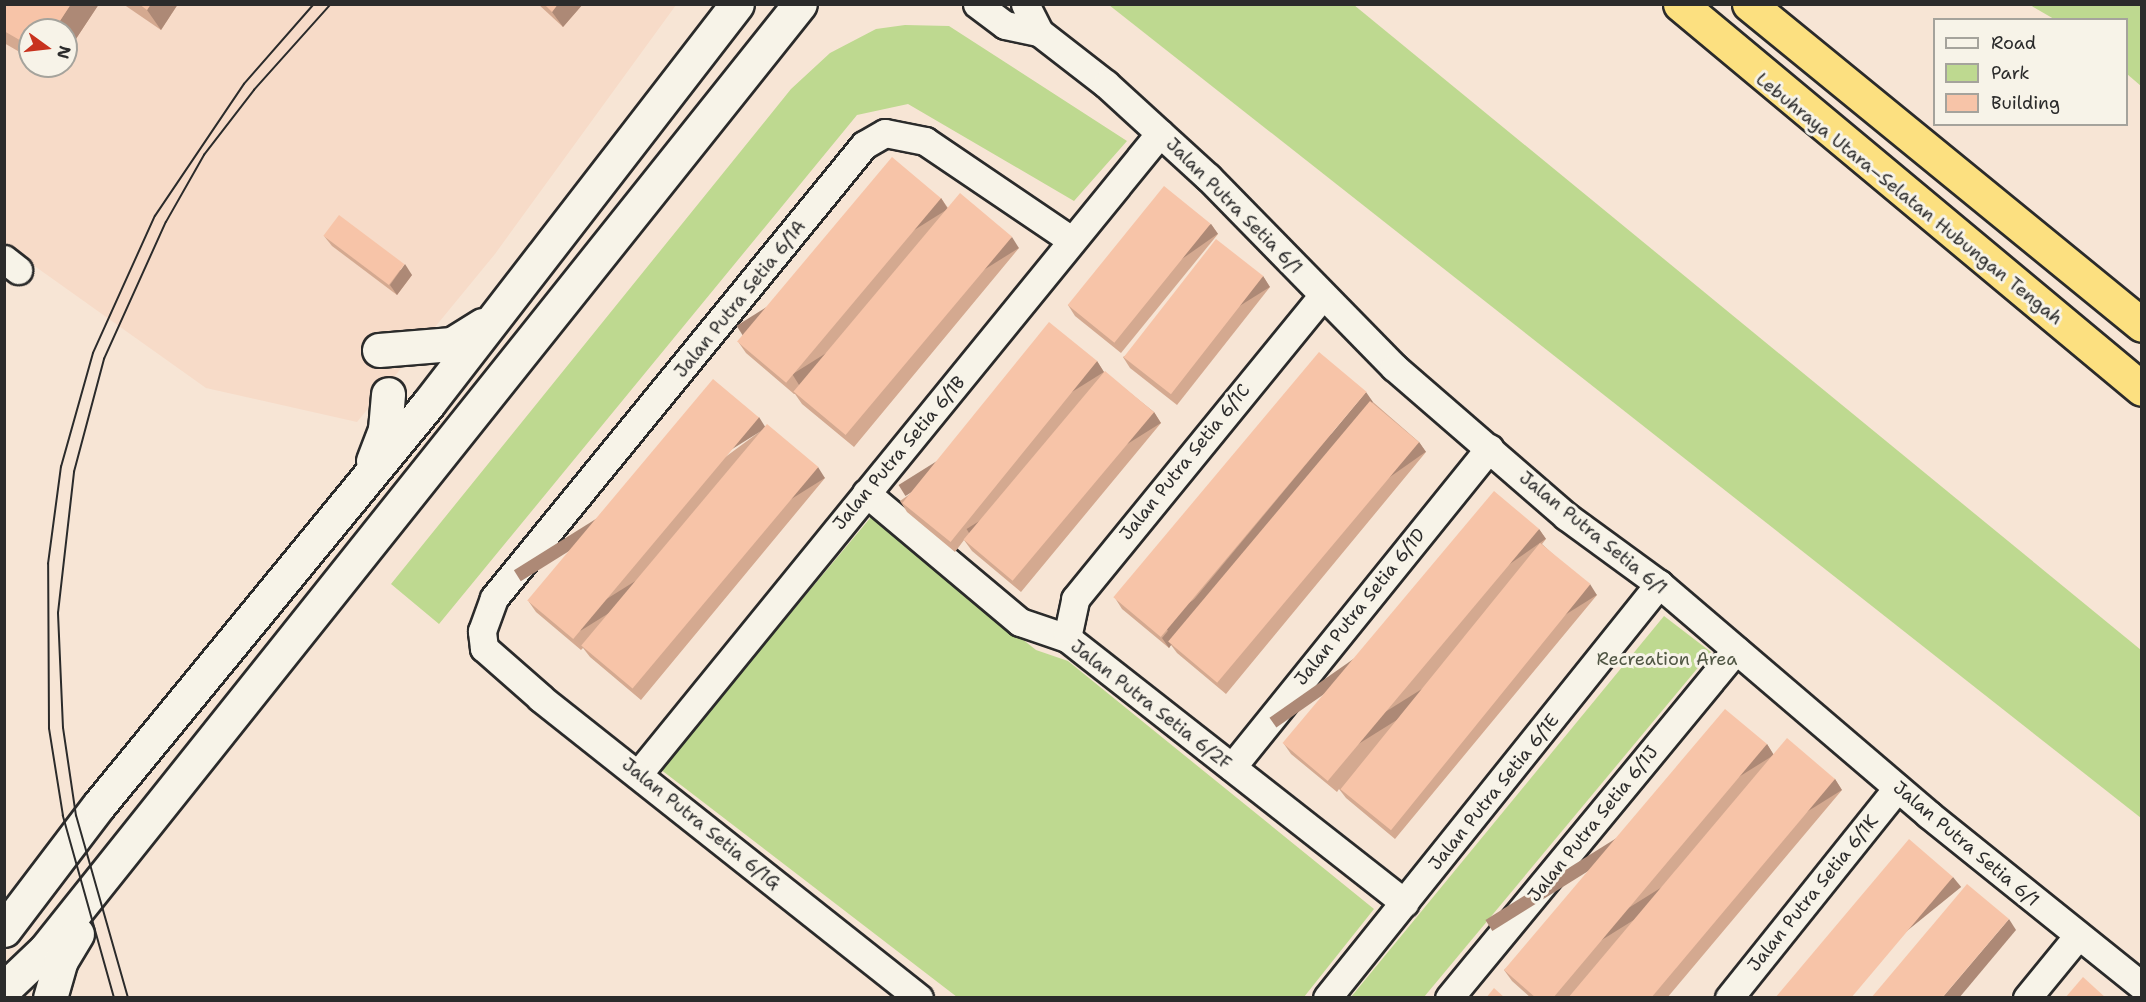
<!DOCTYPE html>
<html>
<head>
<meta charset="utf-8">
<style>
	body { margin:0 }
	#map { position:relative; width:2146px; height:1002px; overflow:hidden; background:#f7e5d5; font-family:"Shantell Sans",sans-serif }
	div>[style] { position:absolute }
	[style*='--x'] { left:calc(var(--x)*1px); top:calc(var(--y)*1px); width:calc(var(--w)*1px); rotate:calc(var(--a)*1deg) }
	.built>* { inset:0; background:#f7dbc8 }
	.green>* { inset:0; background:#bed990 }
	.roads { filter:drop-shadow(2px 0 #2b2b2b) drop-shadow(-2px 0 #2b2b2b) drop-shadow(0 2px #2b2b2b) drop-shadow(0 -2px #2b2b2b) }
	.street>* { height:27px; margin:-13.5px; padding:0 13.5px; transform-origin:13.5px; border-radius:13.5px; background:#f7f3e8 }
	.secondary>* { height:33px; margin:-16.5px; padding:0 16.5px; transform-origin:16.5px; border-radius:16.5px; background:#f7f3e8 }
	.highway>* { height:33px; margin:-16.5px; padding:0 16.5px; transform-origin:16.5px; border-radius:16.5px; background:#fce080 }
	.tram>* { height:1.5px; margin:-0.75px; padding:0 0.75px; transform-origin:0.75px; border-radius:0.75px; background:#2b2b2b }
	.wall>* { inset:0; background:#d4a990 }
	.shaded-wall>* { inset:0; background:#ad8976; transform-origin:0 0 }
	.building>* { inset:0; background:#f7c4a8; transform-origin:0 0 }
	span { translate:-50% -50%; white-space:nowrap; text-align:center; line-height:1.15; -webkit-text-stroke:6px #f7f3e8; paint-order:stroke }
	.street-label { font-size:18px; color:#2b2b2b }
	.park-label { font-size:18px; color:#505644 }
	.frame { position:absolute; inset:0; border:6px solid #2b2b2b; pointer-events:none }
	.legend { position:absolute; left:1933px; top:18px; width:195px; height:108px; box-sizing:border-box; background:#f7f3e8; border:2px solid #a5a39c; margin:0; padding:8px 10px; list-style:none; font-size:18px; color:#2b2b2b }
	.legend li { display:flex; align-items:center; gap:12px; height:30px }
	.legend b { width:30px; border:2px solid #a5a39c }
	.north { position:absolute; left:18px; top:18px; width:60px; height:60px; box-sizing:border-box; background:#f7f3e8; border:2px solid #a5a39c; border-radius:50%; rotate:105deg; font-size:16px; font-weight:700; line-height:24px; text-align:center; color:#2b2b2b }
	.north::after { content:''; display:block; margin:auto; width:21px; height:27px; background:#c8321e; clip-path:polygon(50% 0,100% 100%,50% 72%,0 100%) }
</style>
</head>
<body>
<div id="map">
	<div class="built">
		<i style="clip-path:polygon(evenodd,4px 5px,676px 5px,495px 254px,357px 422px,206px 388px,5px 245px,4px 5px,30px 30px,66px 30px,66px 66px,30px 66px,30px 30px)"></i>
	</div>
	<div class="green">
		<i style="clip-path:polygon(1109px 5px,1354px 5px,2141px 650px,2141px 818px)"></i>
		<i style="clip-path:polygon(2030px 5px,2141px 5px,2141px 86px,2127px 74px,2126px 20px,2054px 19px)"></i>
		<i style="clip-path:polygon(905px 25px,949px 26px,1127px 141px,1074px 201px,908px 104px,857px 115px,439px 624px,391px 584px,791px 89px,830px 53px,876px 29px)"></i>
		<i style="clip-path:polygon(871px 517px,1036px 650px,1068px 661px,1374px 909px,1304px 997px,957px 997px,660px 769px)"></i>
		<i style="clip-path:polygon(1664px 616px,1711px 652px,1424px 997px,1351px 997px)"></i>
	</div>
	<div class="roads">
		<div class="street">
			<i style="--x:977;--y:4;--w:35;--a:37"></i>
			<i style="--x:1005;--y:25;--w:35;--a:12"></i>
			<i style="--x:1039;--y:32;--w:85;--a:37.8"></i>
			<i style="--x:1106;--y:84;--w:138;--a:42.4"></i>
			<i style="--x:1208;--y:177;--w:266;--a:45.6"></i>
			<i style="--x:1394;--y:367;--w:228;--a:40.9"></i>
			<i style="--x:1566;--y:516;--w:115;--a:36.2"></i>
			<i style="--x:1659;--y:584;--w:354;--a:40.5"></i>
			<i style="--x:1928;--y:814;--w:275;--a:38.8"></i>
			<i style="--x:1025;--y:4;--w:31;--a:63"></i>
			<i style="--x:4;--y:259;--w:18;--a:38"></i>
			<i style="--x:866;--y:493;--w:201;--a:40"></i>
			<i style="--x:1020;--y:622;--w:50;--a:18.8"></i>
			<i style="--x:1067;--y:638;--w:429;--a:38.1"></i>
			<i style="--x:1067;--y:638;--w:40;--a:-78"></i>
			<i style="--x:1075;--y:599;--w:391;--a:-50.8"></i>
			<i style="--x:1232;--y:767;--w:410;--a:-51.1"></i>
			<i style="--x:639;--y:773;--w:825;--a:-50.85"></i>
			<i style="--x:919;--y:998;--w:483;--a:-141.6"></i>
			<i style="--x:541;--y:698;--w:76;--a:-138.7"></i>
			<i style="--x:484;--y:648;--w:17;--a:-97"></i>
			<i style="--x:482;--y:631;--w:35;--a:-70"></i>
			<i style="--x:494;--y:598;--w:585;--a:-50.76"></i>
			<i style="--x:864;--y:145;--w:24;--a:-30"></i>
			<i style="--x:885;--y:133;--w:41;--a:11.3"></i>
			<i style="--x:925;--y:141;--w:175;--a:34.1"></i>
			<i style="--x:1327;--y:998;--w:531;--a:-51.27"></i>
			<i style="--x:1449;--y:998;--w:451;--a:-50.5"></i>
			<i style="--x:1729;--y:998;--w:269;--a:-51.3"></i>
			<i style="--x:2027;--y:998;--w:79;--a:-50.7"></i>
		</div>
		<div class="secondary">
			<i style="--x:379;--y:350;--w:73;--a:-4.7"></i>
			<i style="--x:452;--y:344;--w:36;--a:-32"></i>
			<i style="--x:373;--y:461;--w:34;--a:-69"></i>
			<i style="--x:385;--y:429;--w:35;--a:-85"></i>
			<i style="--x:4;--y:930;--w:157;--a:-52.8"></i>
			<i style="--x:99;--y:805;--w:519;--a:-50.63"></i>
			<i style="--x:428;--y:404;--w:505;--a:-52.31"></i>
			<i style="--x:4;--y:989;--w:57;--a:-43.6"></i>
			<i style="--x:45;--y:950;--w:1210;--a:-51.41"></i>
			<i style="--x:50;--y:998;--w:37;--a:-74"></i>
			<i style="--x:60;--y:962;--w:33;--a:-59"></i>
		</div>
		<div class="highway">
			<i style="--x:1680;--y:4;--w:601;--a:39.81"></i>
			<i style="--x:1749;--y:4;--w:507;--a:39.24"></i>
		</div>
	</div>
	<div class="tram">
		<i style="--x:114;--y:998;--w:189;--a:-105.7"></i>
		<i style="--x:63;--y:816;--w:88;--a:-99.1"></i>
		<i style="--x:49;--y:729;--w:165;--a:-90.3"></i>
		<i style="--x:48;--y:564;--w:98;--a:-82.4"></i>
		<i style="--x:61;--y:467;--w:118;--a:-74.3"></i>
		<i style="--x:93;--y:353;--w:150;--a:-65.7"></i>
		<i style="--x:155;--y:216;--w:159;--a:-56"></i>
		<i style="--x:244;--y:84;--w:106;--a:-48.8"></i>
		<i style="--x:128;--y:998;--w:189;--a:-105.9"></i>
		<i style="--x:76;--y:816;--w:89;--a:-98.4"></i>
		<i style="--x:63;--y:728;--w:115;--a:-92.5"></i>
		<i style="--x:58;--y:613;--w:142;--a:-83.5"></i>
		<i style="--x:74;--y:472;--w:117;--a:-75.1"></i>
		<i style="--x:104;--y:359;--w:150;--a:-65.7"></i>
		<i style="--x:166;--y:222;--w:77;--a:-60.4"></i>
		<i style="--x:204;--y:155;--w:82;--a:-52.4"></i>
		<i style="--x:254;--y:90;--w:115;--a:-48.2"></i>
	</div>
	<div class="wall">
		<i style="clip-path:polygon(4px 4px,99px 4px,66px 54px,30px 30px,30px 58px,4px 43px)"></i>
		<i style="clip-path:polygon(123px 4px,178px 4px,161px 30px)"></i>
		<i style="clip-path:polygon(538px 4px,583px 4px,563px 27px)"></i>
		<i style="clip-path:polygon(43px 66px,58px 66px,54px 72px)"></i>
		<i style="clip-path:polygon(941px 198px,948px 208px,1019px 248px,854px 447px,802px 404px,795px 394px,794px 394px,746px 353px,739px 343px)"></i>
		<i style="clip-path:polygon(1211px 224px,1218px 234px,1121px 353px,1075px 316px,1068px 305px)"></i>
		<i style="clip-path:polygon(324px 236px,412px 275px,397px 295px,332px 246px)"></i>
		<i style="clip-path:polygon(1263px 276px,1270px 287px,1177px 405px,1130px 368px,1123px 357px)"></i>
		<i style="clip-path:polygon(1097px 361px,1104px 372px,1154px 412px,1161px 423px,1021px 592px,972px 551px,964px 540px,955px 552px,907px 512px,900px 501px)"></i>
		<i style="clip-path:polygon(1373px 402px,1419px 442px,1426px 452px,1226px 694px,1177px 653px,1171px 645px,1169px 648px,1122px 609px,1115px 598px)"></i>
		<i style="clip-path:polygon(766px 427px,825px 478px,641px 700px,590px 657px,583px 648px,581px 650px,536px 612px,529px 602px)"></i>
		<i style="clip-path:polygon(1539px 529px,1546px 539px,1542px 544px,1597px 595px,1395px 839px,1346px 798px,1339px 789px,1337px 792px,1291px 754px,1284px 744px)"></i>
		<i style="clip-path:polygon(1767px 744px,1773px 754px,1835px 779px,1842px 790px,1667px 998px,1531px 998px,1512px 981px,1504px 970px)"></i>
	</div>
	<div class="shaded-wall">
		<i style="clip-path:polygon(71px 4px,99px 4px,66px 54px,66px 30px,54px 30px)"></i>
		<i style="clip-path:polygon(151px 4px,178px 4px,161px 30px,147px 10px)"></i>
		<i style="clip-path:polygon(558px 4px,583px 4px,563px 27px,552px 12px)"></i>
		<i style="clip-path:polygon(49px 66px,58px 66px,54px 72px)"></i>
		<i style="left:941px;top:198px;width:13px;height:241px;rotate:58deg"></i>
		<i style="left:1211px;top:224px;width:12px;height:154px;rotate:55deg"></i>
		<i style="left:1012px;top:237px;width:13px;height:259px;rotate:58deg"></i>
		<i style="clip-path:polygon(405px 264px,412px 275px,397px 295px,390px 285px)"></i>
		<i style="left:1263px;top:276px;width:13px;height:151px;rotate:58deg"></i>
		<i style="left:1097px;top:361px;width:13px;height:234px;rotate:58deg"></i>
		<i style="clip-path:polygon(1366px 392px,1373px 402px,1172px 645px,1169px 642px,1171px 645px,1169px 648px,1162px 638px)"></i>
		<i style="left:1154px;top:412px;width:13px;height:221px;rotate:58deg"></i>
		<i style="left:759px;top:417px;width:13px;height:289px;rotate:58deg"></i>
		<i style="left:1419px;top:442px;width:12px;height:314px;rotate:55deg"></i>
		<i style="left:818px;top:467px;width:13px;height:288px;rotate:58deg"></i>
		<i style="left:1539px;top:529px;width:12px;height:329px;rotate:55deg"></i>
		<i style="left:1590px;top:584px;width:13px;height:318px;rotate:58deg"></i>
		<i style="left:1767px;top:744px;width:13px;height:332px;rotate:58deg"></i>
		<i style="left:1835px;top:779px;width:13px;height:286px;rotate:58deg"></i>
		<i style="left:1953px;top:877px;width:13px;height:158px;rotate:51deg"></i>
		<i style="clip-path:polygon(2009px 919px,2016px 930px,1959px 998px,1942px 998px)"></i>
	</div>
	<div class="building">
		<i style="clip-path:polygon(4px 4px,71px 4px,54px 30px,30px 30px,30px 46px,4px 31px)"></i>
		<i style="clip-path:polygon(139px 4px,151px 4px,147px 10px)"></i>
		<i style="clip-path:polygon(544px 4px,558px 4px,552px 12px)"></i>
		<i style="left:892px;top:157px;width:64px;height:241px;rotate:40deg"></i>
		<i style="left:1164px;top:186px;width:60px;height:153px;rotate:39deg"></i>
		<i style="left:960px;top:193px;width:68px;height:259px;rotate:40deg"></i>
		<i style="left:339px;top:215px;width:82px;height:26px;rotate:37deg"></i>
		<i style="left:1216px;top:239px;width:60px;height:150px;rotate:38deg"></i>
		<i style="left:1049px;top:322px;width:62px;height:233px;rotate:39deg"></i>
		<i style="left:1319px;top:352px;width:62px;height:320px;rotate:40deg"></i>
		<i style="left:1105px;top:371px;width:64px;height:220px;rotate:40deg"></i>
		<i style="left:713px;top:379px;width:60px;height:289px;rotate:40deg"></i>
		<i style="left:1370px;top:401px;width:64px;height:314px;rotate:40deg"></i>
		<i style="left:767px;top:424px;width:67px;height:289px;rotate:40deg"></i>
		<i style="left:1494px;top:491px;width:59px;height:329px;rotate:40deg"></i>
		<i style="left:1540px;top:543px;width:65px;height:317px;rotate:39deg"></i>
		<i style="clip-path:polygon(1725px 709px,1767px 744px,1553px 998px,1536px 998px,1504px 970px)"></i>
		<i style="clip-path:polygon(1787px 738px,1835px 779px,1651px 998px,1568px 998px)"></i>
		<i style="clip-path:polygon(1909px 839px,1953px 877px,1851px 998px,1775px 998px)"></i>
		<i style="clip-path:polygon(1967px 884px,2009px 919px,1942px 998px,1871px 998px)"></i>
		<i style="clip-path:polygon(2083px 977px,2106px 998px,2065px 998px)"></i>
		<i style="clip-path:polygon(1494px 988px,1505px 998px,1486px 998px)"></i>
	</div>
	<div class="street-label">
		<span style="left:1909px;top:199px;rotate:39deg">Lebuhraya Utara–Selatan Hubungan Tengah</span>
		<span style="left:1234px;top:206px;rotate:45deg">Jalan Putra Setia 6/1</span>
		<span style="left:740px;top:299px;rotate:-51deg">Jalan Putra Setia 6/1A</span>
		<span style="left:899px;top:453px;rotate:-50deg">Jalan Putra Setia 6/1B</span>
		<span style="left:1185px;top:462px;rotate:-51deg">Jalan Putra Setia 6/1C</span>
		<span style="left:1593px;top:533px;rotate:39deg">Jalan Putra Setia 6/1</span>
		<span style="left:1360px;top:607px;rotate:-51deg">Jalan Putra Setia 6/1D</span>
		<span style="left:1151px;top:705px;rotate:38deg">Jalan Putra Setia 6/2F</span>
		<span style="left:1494px;top:792px;rotate:-51deg">Jalan Putra Setia 6/1E</span>
		<span style="left:701px;top:824px;rotate:39deg">Jalan Putra Setia 6/1G</span>
		<span style="left:1593px;top:824px;rotate:-51deg">Jalan Putra Setia 6/1J</span>
		<span style="left:1966px;top:844px;rotate:40deg">Jalan Putra Setia 6/1</span>
		<span style="left:1813px;top:893px;rotate:-51deg">Jalan Putra Setia 6/1K</span>
	</div>
	<div class="park-label">
		<span style="left:1667px;top:659px">Recreation Area</span>
	</div>
	<div class="frame"></div>
	<ul class="legend">
	<li><b style="height:8px;background:#f7f3e8"></b>Road</li>
	<li><b style="height:16px;background:#bed990"></b>Park</li>
	<li><b style="height:16px;background:#f7c4a8"></b>Building</li>
	</ul>
	<div class="north">N</div>
</div>
</body>
</html>
